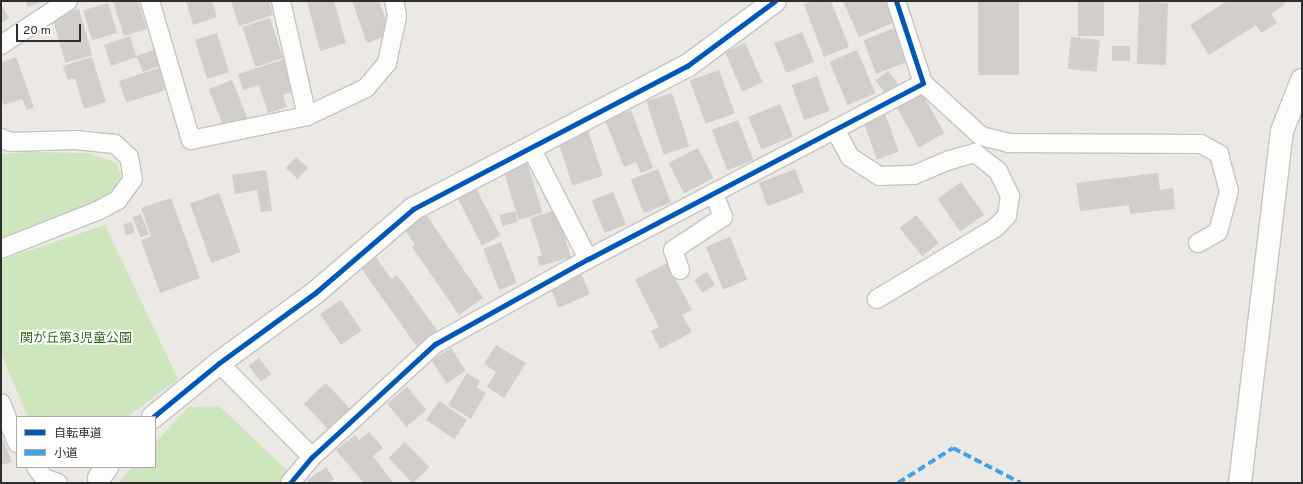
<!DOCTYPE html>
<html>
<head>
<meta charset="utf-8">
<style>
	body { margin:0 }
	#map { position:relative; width:1303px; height:484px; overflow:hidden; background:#ece8e4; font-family:Overpass,"Noto Sans JP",sans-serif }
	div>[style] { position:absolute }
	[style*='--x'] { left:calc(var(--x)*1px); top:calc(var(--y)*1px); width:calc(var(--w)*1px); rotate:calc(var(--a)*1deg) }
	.green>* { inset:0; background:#cee6be }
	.building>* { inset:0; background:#d1cecb; transform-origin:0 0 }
	.roads { filter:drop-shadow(1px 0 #c5c4c5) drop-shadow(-1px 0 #c5c4c5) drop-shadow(0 1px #c5c4c5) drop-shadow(0 -1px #c5c4c5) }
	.minor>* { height:18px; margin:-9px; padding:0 9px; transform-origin:9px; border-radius:9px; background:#fcfcfb }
	.tertiary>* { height:22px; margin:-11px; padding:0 11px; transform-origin:11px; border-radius:11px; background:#fcfcfb }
	.quiet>* { height:4px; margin-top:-2px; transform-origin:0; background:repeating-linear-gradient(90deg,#3ea3eb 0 8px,transparent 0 12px) }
	.cycleway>* { height:5px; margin:-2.5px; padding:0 2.5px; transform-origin:2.5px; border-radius:2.5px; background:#0057b8 }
	span { translate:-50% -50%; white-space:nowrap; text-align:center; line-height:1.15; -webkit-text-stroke:4px #fff; paint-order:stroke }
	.park-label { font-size:13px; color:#2c6e1b }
	.frame { position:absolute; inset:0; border:2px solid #2e2e2e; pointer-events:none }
	.legend { position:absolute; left:16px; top:416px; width:140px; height:52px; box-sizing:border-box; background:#fff; border:1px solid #ababab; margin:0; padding:5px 7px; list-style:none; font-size:12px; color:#2e2e2e }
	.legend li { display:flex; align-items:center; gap:8px; height:20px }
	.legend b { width:20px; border:1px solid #ababab }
	.scale { position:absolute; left:16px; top:24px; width:65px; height:18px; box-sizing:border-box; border:2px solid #2e2e2e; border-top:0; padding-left:5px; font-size:12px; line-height:14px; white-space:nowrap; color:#2e2e2e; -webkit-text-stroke:3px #fff; paint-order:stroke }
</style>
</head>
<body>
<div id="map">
	<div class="green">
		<i style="clip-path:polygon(28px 152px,88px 153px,117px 163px,121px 178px,107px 198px,77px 214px,1px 239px,1px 154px)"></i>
		<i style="clip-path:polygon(105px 225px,178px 379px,127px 417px,28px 417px,1px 353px,1px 260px)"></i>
		<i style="clip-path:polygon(219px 406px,292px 475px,285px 483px,118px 483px,132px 467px,155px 467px,155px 443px,188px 407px)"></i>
	</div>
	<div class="building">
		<i style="clip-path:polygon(25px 1px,44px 1px,28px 7px)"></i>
		<i style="clip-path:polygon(113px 1px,138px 1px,147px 29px,124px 36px)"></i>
		<i style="clip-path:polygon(186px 1px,212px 1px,217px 17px,193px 25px)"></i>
		<i style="clip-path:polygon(231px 1px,269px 1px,273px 15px,239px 26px)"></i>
		<i style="clip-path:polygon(307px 1px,334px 1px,346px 43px,320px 51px)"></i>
		<i style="clip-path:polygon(352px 1px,379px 1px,391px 34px,367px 43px)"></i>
		<i style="clip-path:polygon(812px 1px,831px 1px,849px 47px,824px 57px,804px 4px)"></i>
		<i style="clip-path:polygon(843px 1px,886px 1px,895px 22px,859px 37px)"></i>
		<i style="left:978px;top:1px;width:41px;height:74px"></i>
		<i style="left:1078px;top:1px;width:26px;height:35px"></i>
		<i style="clip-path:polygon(1227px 1px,1283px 1px,1285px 4px,1271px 14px,1277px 23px,1261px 33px,1256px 25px,1209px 55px,1190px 25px)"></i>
		<i style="left:1139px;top:2px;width:29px;height:62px;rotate:2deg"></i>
		<i style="left:108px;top:3px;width:31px;height:26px;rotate:73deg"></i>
		<i style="clip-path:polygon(1px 4px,9px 18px,1px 23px)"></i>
		<i style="left:79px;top:9px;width:48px;height:28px;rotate:74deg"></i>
		<i style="left:270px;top:18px;width:42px;height:29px;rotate:72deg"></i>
		<i style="left:895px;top:28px;width:36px;height:34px;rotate:69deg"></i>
		<i style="left:802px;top:32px;width:32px;height:30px;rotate:68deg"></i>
		<i style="left:217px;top:33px;width:41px;height:23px;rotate:73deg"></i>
		<i style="clip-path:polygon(130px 36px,136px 56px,156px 49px,162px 65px,143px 72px,137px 57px,111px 66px,104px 45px)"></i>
		<i style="left:1071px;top:37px;width:29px;height:32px;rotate:6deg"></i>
		<i style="left:745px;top:43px;width:43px;height:22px;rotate:66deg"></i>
		<i style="left:1112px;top:46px;width:18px;height:15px"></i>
		<i style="left:857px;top:50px;width:47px;height:30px;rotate:67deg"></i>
		<i style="clip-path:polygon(16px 57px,34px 107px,27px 110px,22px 99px,4px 105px,1px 98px,1px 63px)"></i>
		<i style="clip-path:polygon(92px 57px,106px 102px,84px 109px,75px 78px,68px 80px,63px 66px)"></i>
		<i style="clip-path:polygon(285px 59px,294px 91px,283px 95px,287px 107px,268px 113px,259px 85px,243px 90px,238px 74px)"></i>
		<i style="left:159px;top:68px;width:23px;height:42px;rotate:72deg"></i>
		<i style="left:719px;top:70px;width:46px;height:31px;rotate:70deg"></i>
		<i style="left:888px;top:71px;width:18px;height:16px;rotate:52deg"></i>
		<i style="left:817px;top:76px;width:37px;height:27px;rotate:70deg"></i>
		<i style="left:232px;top:80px;width:41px;height:25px;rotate:68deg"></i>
		<i style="left:672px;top:93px;width:56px;height:27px;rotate:72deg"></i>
		<i style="left:922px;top:93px;width:46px;height:29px;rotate:61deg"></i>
		<i style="left:780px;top:104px;width:35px;height:34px;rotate:68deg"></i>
		<i style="clip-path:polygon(631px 110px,653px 168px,641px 173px,636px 162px,624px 167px,605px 120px)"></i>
		<i style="left:885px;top:114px;width:40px;height:23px;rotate:70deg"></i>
		<i style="left:738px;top:120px;width:43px;height:28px;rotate:69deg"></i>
		<i style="left:588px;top:130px;width:48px;height:32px;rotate:72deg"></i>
		<i style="left:698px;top:148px;width:34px;height:33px;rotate:63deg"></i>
		<i style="left:296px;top:157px;width:16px;height:15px;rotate:43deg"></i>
		<i style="left:527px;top:162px;width:53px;height:25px;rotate:73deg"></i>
		<i style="left:658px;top:169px;width:36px;height:29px;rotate:69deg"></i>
		<i style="left:795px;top:169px;width:25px;height:39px;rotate:69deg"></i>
		<i style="clip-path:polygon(266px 170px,272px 211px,261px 212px,257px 190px,235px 194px,232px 175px)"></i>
		<i style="clip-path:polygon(1158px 173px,1160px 190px,1173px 188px,1175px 209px,1130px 214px,1129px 205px,1080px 211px,1076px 183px)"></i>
		<i style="left:961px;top:182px;width:40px;height:29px;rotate:55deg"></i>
		<i style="left:475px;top:186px;width:56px;height:21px;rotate:63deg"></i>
		<i style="left:613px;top:192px;width:35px;height:23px;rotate:68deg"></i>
		<i style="left:219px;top:193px;width:63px;height:31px;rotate:70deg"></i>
		<i style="clip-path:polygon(171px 198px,200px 278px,160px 293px,141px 240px,151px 236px,141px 208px)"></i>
		<i style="clip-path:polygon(423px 210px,483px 298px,459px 315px,412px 247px,415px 245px,402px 225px)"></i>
		<i style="clip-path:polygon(556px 210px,571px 257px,540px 266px,537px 257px,542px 255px,530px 218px)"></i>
		<i style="left:515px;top:211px;width:11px;height:16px;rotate:75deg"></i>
		<i style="left:141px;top:214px;width:22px;height:9px;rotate:69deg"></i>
		<i style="left:916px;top:215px;width:36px;height:21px;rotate:51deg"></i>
		<i style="left:132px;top:222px;width:11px;height:9px;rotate:75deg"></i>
		<i style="left:730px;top:237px;width:46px;height:26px;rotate:68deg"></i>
		<i style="left:501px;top:242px;width:44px;height:19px;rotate:69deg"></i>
		<i style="clip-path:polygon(376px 257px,391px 279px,397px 275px,439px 333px,418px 348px,361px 268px)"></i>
		<i style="clip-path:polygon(667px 263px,692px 310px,682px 315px,692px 332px,660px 349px,651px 331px,659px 327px,635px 280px)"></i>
		<i style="left:707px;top:272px;width:15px;height:15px;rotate:58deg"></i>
		<i style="left:581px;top:273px;width:23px;height:34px;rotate:67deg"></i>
		<i style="left:341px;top:300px;width:37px;height:25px;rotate:56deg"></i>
		<i style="clip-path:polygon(496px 345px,526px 363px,504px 398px,487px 387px,496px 372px,484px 364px)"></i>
		<i style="left:451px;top:348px;width:27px;height:23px;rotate:57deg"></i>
		<i style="left:259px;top:358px;width:20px;height:13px;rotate:53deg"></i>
		<i style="clip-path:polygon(467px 373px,480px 381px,476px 387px,486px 393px,471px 419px,448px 405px)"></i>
		<i style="left:326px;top:383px;width:38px;height:30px;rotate:47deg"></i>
		<i style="left:407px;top:387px;width:30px;height:26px;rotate:50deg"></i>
		<i style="left:439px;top:401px;width:34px;height:23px;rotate:34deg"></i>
		<i style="clip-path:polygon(369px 432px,383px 448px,373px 456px,393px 483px,364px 483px,336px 450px,355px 435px,359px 440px)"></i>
		<i style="clip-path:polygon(1px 434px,12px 462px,1px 465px)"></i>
		<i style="left:405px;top:442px;width:35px;height:23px;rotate:46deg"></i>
		<i style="clip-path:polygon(326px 467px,334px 479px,328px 483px,310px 483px,307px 480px)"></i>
	</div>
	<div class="roads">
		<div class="minor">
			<i style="--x:150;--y:1;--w:145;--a:73.6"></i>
			<i style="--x:191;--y:140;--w:118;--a:-11.7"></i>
			<i style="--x:307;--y:116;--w:65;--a:-25.4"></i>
			<i style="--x:366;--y:88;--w:33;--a:-50"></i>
			<i style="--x:387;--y:63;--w:48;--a:-78"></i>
			<i style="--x:397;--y:16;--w:15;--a:-101"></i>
			<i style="--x:281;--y:1;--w:118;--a:77.3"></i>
			<i style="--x:1;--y:45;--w:80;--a:-33.3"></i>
			<i style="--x:923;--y:83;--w:79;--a:42.4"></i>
			<i style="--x:981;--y:136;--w:30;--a:14"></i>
			<i style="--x:1010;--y:143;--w:191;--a:0.3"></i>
			<i style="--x:1201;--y:144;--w:21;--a:29"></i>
			<i style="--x:1219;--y:154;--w:38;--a:75"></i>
			<i style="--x:1229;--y:191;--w:42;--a:105"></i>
			<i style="--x:1218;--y:232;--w:23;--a:151"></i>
			<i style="--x:835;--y:129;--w:32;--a:62"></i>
			<i style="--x:850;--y:157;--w:35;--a:33"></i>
			<i style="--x:879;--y:176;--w:35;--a:-2"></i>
			<i style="--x:914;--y:175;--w:39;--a:-23"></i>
			<i style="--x:950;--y:160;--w:26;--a:-16"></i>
			<i style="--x:975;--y:153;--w:29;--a:38"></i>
			<i style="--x:998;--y:171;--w:28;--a:64"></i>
			<i style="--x:1010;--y:196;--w:20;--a:99"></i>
			<i style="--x:1007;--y:216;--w:17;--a:135"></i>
			<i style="--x:995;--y:228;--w:138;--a:149"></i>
			<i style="--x:1;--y:138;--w:10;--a:24"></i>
			<i style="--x:10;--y:142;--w:65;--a:-1.8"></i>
			<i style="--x:75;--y:140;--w:40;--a:5.7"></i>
			<i style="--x:115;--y:144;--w:19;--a:43"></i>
			<i style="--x:129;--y:157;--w:22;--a:80"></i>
			<i style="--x:133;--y:179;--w:26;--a:126"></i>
			<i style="--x:118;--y:200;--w:24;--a:152"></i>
			<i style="--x:97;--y:211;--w:103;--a:158.4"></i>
			<i style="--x:530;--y:146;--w:127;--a:62.8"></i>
			<i style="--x:680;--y:270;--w:21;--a:-109"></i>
			<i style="--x:673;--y:250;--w:60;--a:-33.4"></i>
			<i style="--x:723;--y:217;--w:26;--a:-111"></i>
			<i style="--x:219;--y:363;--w:132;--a:45.3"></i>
			<i style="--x:1;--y:403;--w:43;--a:68.2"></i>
			<i style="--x:36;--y:467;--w:14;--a:54"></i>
			<i style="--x:44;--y:478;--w:15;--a:20"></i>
			<i style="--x:290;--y:483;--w:34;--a:-50"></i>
			<i style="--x:312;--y:457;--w:167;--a:-42.6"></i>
			<i style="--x:435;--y:344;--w:175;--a:-29.1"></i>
			<i style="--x:588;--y:259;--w:378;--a:-27.7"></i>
			<i style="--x:923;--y:83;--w:86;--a:-108.2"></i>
		</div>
		<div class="tertiary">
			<i style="--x:153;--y:417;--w:85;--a:-39.3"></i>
			<i style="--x:219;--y:363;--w:119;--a:-36.1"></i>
			<i style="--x:315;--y:293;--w:129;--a:-40.6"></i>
			<i style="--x:413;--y:209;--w:309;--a:-27.6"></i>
			<i style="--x:687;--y:66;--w:109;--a:-36.5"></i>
			<i style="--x:99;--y:478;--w:14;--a:-54"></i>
			<i style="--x:1240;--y:483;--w:354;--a:-83.2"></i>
			<i style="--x:1282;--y:131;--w:55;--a:-68.6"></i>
		</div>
	</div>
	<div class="quiet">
		<i style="--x:898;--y:483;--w:65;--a:-32.5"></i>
		<i style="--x:953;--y:448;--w:76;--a:27.2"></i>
	</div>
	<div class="cycleway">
		<i style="--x:153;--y:417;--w:85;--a:-39.3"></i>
		<i style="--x:219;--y:363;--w:119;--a:-36.1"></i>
		<i style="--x:315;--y:293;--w:129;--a:-40.6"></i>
		<i style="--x:413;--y:209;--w:309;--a:-27.6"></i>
		<i style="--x:687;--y:66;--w:109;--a:-36.5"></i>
		<i style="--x:290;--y:483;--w:34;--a:-50"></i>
		<i style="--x:312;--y:457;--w:167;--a:-42.6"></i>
		<i style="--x:435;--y:344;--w:175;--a:-29.1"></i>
		<i style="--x:588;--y:259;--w:378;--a:-27.7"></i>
		<i style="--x:923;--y:83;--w:86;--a:-108.2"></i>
	</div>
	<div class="park-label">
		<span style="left:76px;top:339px">関が丘第3児童公園</span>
	</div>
	<div class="frame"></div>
	<ul class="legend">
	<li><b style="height:5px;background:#0057b8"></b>自転車道</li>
	<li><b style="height:5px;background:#3ea3eb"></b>小道</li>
	</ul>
	<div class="scale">20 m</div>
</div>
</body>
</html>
